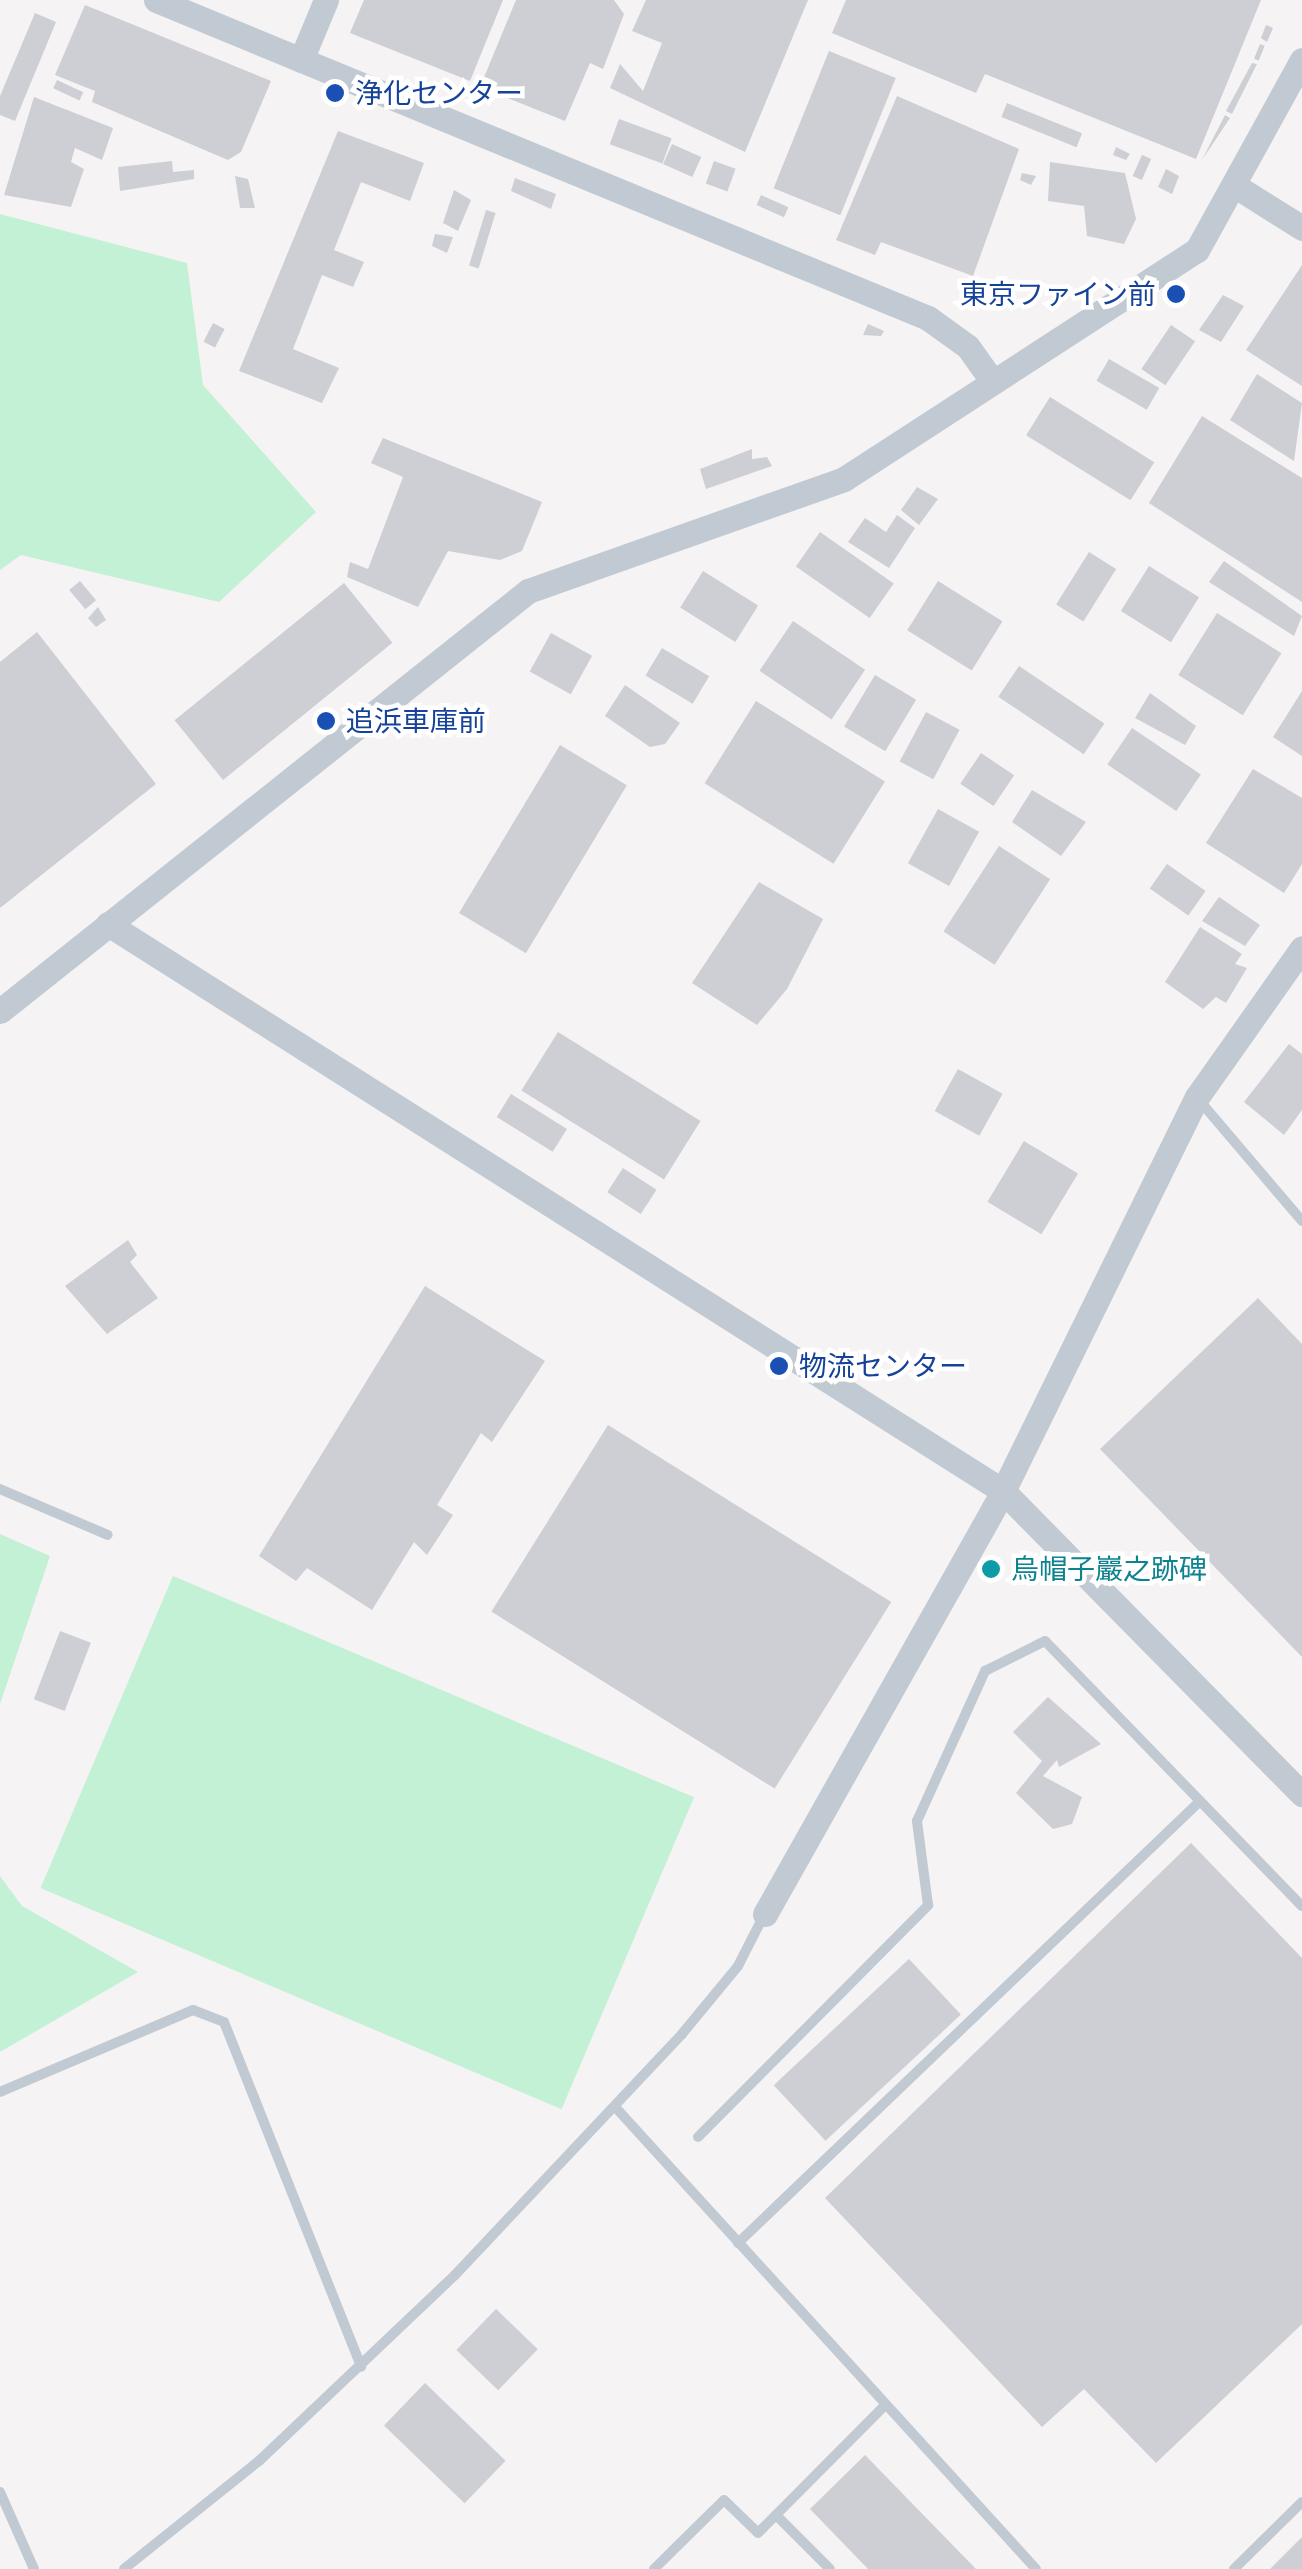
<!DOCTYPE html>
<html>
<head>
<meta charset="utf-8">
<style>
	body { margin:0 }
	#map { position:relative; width:1302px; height:2569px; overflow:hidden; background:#f5f3f3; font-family:"PT Sans","Noto Sans JP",sans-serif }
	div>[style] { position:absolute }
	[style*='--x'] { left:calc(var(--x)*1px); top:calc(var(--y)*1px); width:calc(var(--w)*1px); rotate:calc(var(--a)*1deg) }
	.green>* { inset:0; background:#c3f1d5; transform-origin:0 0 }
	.building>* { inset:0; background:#cdcfd5; transform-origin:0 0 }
	.service>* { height:10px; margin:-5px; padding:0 5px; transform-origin:5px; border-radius:5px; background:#c1cad2 }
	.tertiary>* { height:25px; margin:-12.5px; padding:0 12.5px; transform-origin:12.5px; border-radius:12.5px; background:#c1cad2 }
	.dots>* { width:28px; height:28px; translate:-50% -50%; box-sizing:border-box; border:5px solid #fff; border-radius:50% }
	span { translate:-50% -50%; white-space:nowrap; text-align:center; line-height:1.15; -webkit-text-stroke:9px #fff; paint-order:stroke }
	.transit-label { font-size:28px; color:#164399 }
	.left { translate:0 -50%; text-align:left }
	.right { translate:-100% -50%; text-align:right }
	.culture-label { font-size:28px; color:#0d838f }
</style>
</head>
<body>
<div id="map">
	<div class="green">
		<i style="clip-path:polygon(0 214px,187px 263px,203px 385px,316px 512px,219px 602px,21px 555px,0 570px)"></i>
		<i style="clip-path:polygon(0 1534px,50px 1556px,0 1704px)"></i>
		<i style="left:173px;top:1576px;width:566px;height:339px;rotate:23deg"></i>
		<i style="clip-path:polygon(0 1876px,22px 1906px,138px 1972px,0 2052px)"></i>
	</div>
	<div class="building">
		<i style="clip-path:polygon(364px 0,503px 0,470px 81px,350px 33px)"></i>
		<i style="clip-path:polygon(516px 0,614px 0,624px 14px,603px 69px,590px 63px,565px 121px,480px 87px)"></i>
		<i style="clip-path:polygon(646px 0,808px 0,745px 152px,610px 88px,620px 64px,643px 91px,662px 43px,632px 31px)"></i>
		<i style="clip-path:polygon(846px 0,1261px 0,1196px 159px,985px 74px,976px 93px,832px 33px)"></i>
		<i style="clip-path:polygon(85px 5px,271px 81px,241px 152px,228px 160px,92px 102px,95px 91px,55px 75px)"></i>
		<i style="clip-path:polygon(35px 13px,56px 22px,15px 121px,0 115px,0 96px)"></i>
		<i style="clip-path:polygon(1266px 25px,1273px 28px,1267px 42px,1261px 38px)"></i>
		<i style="left:1260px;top:44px;width:5px;height:16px;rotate:22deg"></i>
		<i style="left:829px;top:51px;width:72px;height:148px;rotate:22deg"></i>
		<i style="clip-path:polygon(1252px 63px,1257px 64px,1232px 114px,1226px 111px)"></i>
		<i style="left:57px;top:80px;width:29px;height:9px;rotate:25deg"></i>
		<i style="clip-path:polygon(897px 96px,1019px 149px,973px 276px,881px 242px,875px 255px,836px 240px)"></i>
		<i style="clip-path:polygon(34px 97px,113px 128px,102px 160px,75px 148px,71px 162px,84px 169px,71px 207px,4px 195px)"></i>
		<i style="left:1007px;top:103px;width:81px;height:15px;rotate:22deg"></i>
		<i style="clip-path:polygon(1225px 115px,1230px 118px,1202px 160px)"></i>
		<i style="left:619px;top:119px;width:56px;height:27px;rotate:20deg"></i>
		<i style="clip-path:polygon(338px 131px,424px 163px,410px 201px,361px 182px,334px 250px,364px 262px,353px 287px,322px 275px,293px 349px,339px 368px,322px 403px,239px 371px)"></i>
		<i style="left:672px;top:144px;width:32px;height:22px;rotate:24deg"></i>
		<i style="clip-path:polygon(1116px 147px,1130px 154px,1126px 160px,1113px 155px)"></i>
		<i style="left:1142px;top:155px;width:10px;height:23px;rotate:24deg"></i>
		<i style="clip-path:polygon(172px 161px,173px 172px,194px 170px,194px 179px,120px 191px,118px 167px)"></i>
		<i style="left:714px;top:161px;width:23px;height:24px;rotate:20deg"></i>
		<i style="clip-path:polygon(1050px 162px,1125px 173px,1136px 219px,1124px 244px,1087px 236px,1084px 206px,1048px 201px)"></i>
		<i style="clip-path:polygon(1166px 169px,1179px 176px,1172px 194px,1158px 187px)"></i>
		<i style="clip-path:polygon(1022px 173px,1036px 176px,1031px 185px,1020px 180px)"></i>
		<i style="clip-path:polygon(235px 176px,248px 179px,255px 208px,240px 208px)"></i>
		<i style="clip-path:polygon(515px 178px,556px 194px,551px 209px,511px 191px)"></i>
		<i style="clip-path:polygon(454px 190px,471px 200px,458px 231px,443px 223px)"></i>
		<i style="left:761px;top:195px;width:30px;height:11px;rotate:24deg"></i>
		<i style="left:486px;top:210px;width:10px;height:58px;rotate:17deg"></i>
		<i style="clip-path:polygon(435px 234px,453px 237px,447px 253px,432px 246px)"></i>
		<i style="clip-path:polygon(1302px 265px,1302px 386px,1246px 350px)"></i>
		<i style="clip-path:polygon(1223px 295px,1244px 306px,1221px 342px,1199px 330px)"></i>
		<i style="left:213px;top:323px;width:13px;height:21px;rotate:27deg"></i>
		<i style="clip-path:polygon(868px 324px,884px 331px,881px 336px,863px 335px)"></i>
		<i style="left:1171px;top:325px;width:29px;height:53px;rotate:34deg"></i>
		<i style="left:1109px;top:359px;width:58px;height:25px;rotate:30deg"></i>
		<i style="clip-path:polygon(1257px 374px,1302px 403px,1294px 461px,1230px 420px)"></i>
		<i style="left:1050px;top:397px;width:123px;height:45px;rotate:32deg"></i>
		<i style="clip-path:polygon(1202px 416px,1302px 478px,1302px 602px,1149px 503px)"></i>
		<i style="clip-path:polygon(383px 438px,542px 502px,522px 551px,500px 560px,448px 551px,418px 607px,347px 577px,350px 562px,368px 569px,403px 477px,371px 463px)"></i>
		<i style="clip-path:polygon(752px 449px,752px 459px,767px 457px,772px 466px,706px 489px,700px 469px)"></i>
		<i style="clip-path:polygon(917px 487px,938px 499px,919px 525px,901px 510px)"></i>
		<i style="clip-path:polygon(897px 515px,915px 528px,889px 568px,848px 542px,865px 518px,886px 532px)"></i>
		<i style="left:820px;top:532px;width:90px;height:42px;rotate:35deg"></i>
		<i style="left:1089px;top:552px;width:32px;height:62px;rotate:32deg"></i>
		<i style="clip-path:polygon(1224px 561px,1302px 616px,1294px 636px,1209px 582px)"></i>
		<i style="left:1149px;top:566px;width:59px;height:53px;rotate:32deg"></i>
		<i style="left:703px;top:571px;width:65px;height:43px;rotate:32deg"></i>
		<i style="left:80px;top:581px;width:25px;height:14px;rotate:50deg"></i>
		<i style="left:938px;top:581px;width:76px;height:58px;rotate:32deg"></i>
		<i style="left:344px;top:583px;width:77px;height:218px;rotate:51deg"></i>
		<i style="clip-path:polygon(98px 607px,106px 620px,96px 627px,88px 618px)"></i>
		<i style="left:1217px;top:613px;width:76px;height:73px;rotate:32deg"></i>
		<i style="left:793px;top:621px;width:87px;height:60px;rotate:34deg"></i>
		<i style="clip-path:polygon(37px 632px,156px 784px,0 908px,0 662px)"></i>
		<i style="left:551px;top:633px;width:47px;height:44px;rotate:29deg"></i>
		<i style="left:662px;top:648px;width:55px;height:32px;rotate:31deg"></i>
		<i style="left:1019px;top:666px;width:103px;height:37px;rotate:34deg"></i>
		<i style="left:875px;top:675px;width:48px;height:60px;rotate:31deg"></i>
		<i style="clip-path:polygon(625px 685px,680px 723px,665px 744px,650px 747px,605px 716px)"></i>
		<i style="clip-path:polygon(1302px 691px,1302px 756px,1273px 737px)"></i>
		<i style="clip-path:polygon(1150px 693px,1196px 726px,1185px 745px,1135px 718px)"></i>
		<i style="left:756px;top:701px;width:152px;height:97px;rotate:32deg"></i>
		<i style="left:926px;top:712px;width:38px;height:56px;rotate:28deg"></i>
		<i style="left:1132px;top:728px;width:83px;height:44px;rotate:34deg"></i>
		<i style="left:560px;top:745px;width:78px;height:196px;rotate:31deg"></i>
		<i style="left:981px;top:753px;width:40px;height:37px;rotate:34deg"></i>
		<i style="clip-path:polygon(1253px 769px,1302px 798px,1302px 864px,1284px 893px,1206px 843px)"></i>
		<i style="clip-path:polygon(1032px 790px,1086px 822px,1061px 856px,1012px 822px)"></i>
		<i style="left:938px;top:809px;width:47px;height:62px;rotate:29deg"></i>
		<i style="left:999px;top:846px;width:61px;height:102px;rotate:33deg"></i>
		<i style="left:1167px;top:864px;width:47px;height:30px;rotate:35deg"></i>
		<i style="clip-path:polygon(759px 882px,823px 919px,787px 989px,757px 1025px,692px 983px)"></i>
		<i style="clip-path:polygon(1219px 897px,1260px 925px,1245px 946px,1202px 921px)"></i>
		<i style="clip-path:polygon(1200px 927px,1242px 954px,1235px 964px,1247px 968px,1226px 1003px,1216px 997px,1203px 1009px,1165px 982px)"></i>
		<i style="left:558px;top:1032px;width:168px;height:69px;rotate:32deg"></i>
		<i style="clip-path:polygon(1289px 1044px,1302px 1054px,1302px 1110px,1284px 1135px,1244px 1102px)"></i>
		<i style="left:958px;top:1069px;width:51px;height:48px;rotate:29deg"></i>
		<i style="left:511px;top:1094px;width:66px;height:27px;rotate:32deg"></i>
		<i style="left:1024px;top:1141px;width:63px;height:71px;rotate:31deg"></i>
		<i style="left:623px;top:1168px;width:40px;height:29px;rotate:33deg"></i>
		<i style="clip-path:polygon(128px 1240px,137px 1255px,130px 1262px,158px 1298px,107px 1334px,65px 1286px)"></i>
		<i style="clip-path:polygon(425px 1286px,545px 1361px,492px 1442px,481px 1433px,437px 1505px,453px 1515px,427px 1555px,414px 1542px,372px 1610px,307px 1568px,296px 1581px,259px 1556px)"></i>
		<i style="clip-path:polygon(1258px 1298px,1302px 1344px,1302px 1657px,1100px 1449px)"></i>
		<i style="left:608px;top:1425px;width:334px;height:220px;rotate:32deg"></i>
		<i style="left:60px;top:1631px;width:33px;height:73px;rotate:21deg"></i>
		<i style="clip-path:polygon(1048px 1697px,1101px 1744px,1059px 1767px,1057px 1760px,1043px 1776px,1082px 1797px,1072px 1824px,1053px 1829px,1016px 1793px,1042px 1761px,1013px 1732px)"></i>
		<i style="clip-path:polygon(1191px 1843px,1302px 1958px,1302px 2324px,1156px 2463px,1084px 2389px,1042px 2427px,825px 2198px)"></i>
		<i style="left:909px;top:1959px;width:76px;height:185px;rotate:47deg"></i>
		<i style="left:496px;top:2309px;width:58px;height:57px;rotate:44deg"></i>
		<i style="left:425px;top:2383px;width:112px;height:59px;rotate:44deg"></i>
		<i style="clip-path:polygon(865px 2455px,976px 2569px,868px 2569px,810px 2509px)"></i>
		<i style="clip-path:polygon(1302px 2537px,1302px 2569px,1270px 2569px)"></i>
	</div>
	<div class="service">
		<i style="--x:1199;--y:1100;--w:159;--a:49.6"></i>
		<i style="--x:0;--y:1489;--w:117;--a:23.1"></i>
		<i style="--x:0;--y:2092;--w:210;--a:-23"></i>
		<i style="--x:193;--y:2010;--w:33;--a:21"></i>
		<i style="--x:224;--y:2022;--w:371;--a:68.3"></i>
		<i style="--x:617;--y:2109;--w:622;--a:47.67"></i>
		<i style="--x:698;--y:2137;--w:327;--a:-45.2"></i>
		<i style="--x:928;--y:1905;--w:85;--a:-97.5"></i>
		<i style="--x:917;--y:1821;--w:165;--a:-65.6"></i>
		<i style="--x:985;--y:1671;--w:67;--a:-26.6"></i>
		<i style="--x:1045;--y:1641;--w:369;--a:45.9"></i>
		<i style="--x:738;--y:2243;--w:639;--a:-43.73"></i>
		<i style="--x:0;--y:2492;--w:84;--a:66.2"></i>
		<i style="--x:776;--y:2515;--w:76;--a:45"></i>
		<i style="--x:124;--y:2569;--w:173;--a:-38.7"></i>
		<i style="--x:259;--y:2461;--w:270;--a:-43.5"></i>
		<i style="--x:455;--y:2275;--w:331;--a:-46.7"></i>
		<i style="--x:682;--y:2034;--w:88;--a:-50.5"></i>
		<i style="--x:738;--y:1966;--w:57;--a:-63"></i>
		<i style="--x:654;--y:2569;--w:98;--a:-44.6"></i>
		<i style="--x:724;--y:2500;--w:47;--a:44.1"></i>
		<i style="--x:758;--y:2533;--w:177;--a:-45.2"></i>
		<i style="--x:1234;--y:2569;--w:95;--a:-44.6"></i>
	</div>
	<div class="tertiary">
		<i style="--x:156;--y:0;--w:835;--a:22.39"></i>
		<i style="--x:928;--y:318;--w:49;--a:35.9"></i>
		<i style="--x:968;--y:347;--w:43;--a:54.5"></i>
		<i style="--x:301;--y:60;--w:65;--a:-67.4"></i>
		<i style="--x:1237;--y:187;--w:77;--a:32.2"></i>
		<i style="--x:108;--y:924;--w:1059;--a:32.36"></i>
		<i style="--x:1003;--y:1491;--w:426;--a:45.4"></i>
		<i style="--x:0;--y:1011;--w:675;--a:-38.5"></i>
		<i style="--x:528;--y:591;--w:335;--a:-19.5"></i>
		<i style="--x:844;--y:479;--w:421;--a:-33"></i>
		<i style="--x:1197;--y:250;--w:217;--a:-61.1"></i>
		<i style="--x:765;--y:1914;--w:485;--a:-60.6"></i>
		<i style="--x:1003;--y:1491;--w:439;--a:-63.8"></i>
		<i style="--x:1197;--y:1097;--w:182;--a:-54.8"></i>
	</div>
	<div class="dots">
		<i style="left:335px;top:93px;background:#1a4fb4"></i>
		<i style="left:1176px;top:294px;background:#1a4fb4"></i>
		<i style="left:326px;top:721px;background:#1a4fb4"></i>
		<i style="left:779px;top:1366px;background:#1a4fb4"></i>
		<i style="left:991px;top:1569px;background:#0f9aa8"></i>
	</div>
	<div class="transit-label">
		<span class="left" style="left:355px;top:93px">浄化センター</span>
		<span class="right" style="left:1156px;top:294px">東京ファイン前</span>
		<span class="left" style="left:346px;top:721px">追浜車庫前</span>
		<span class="left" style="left:799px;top:1366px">物流センター</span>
	</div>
	<div class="culture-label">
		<span class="left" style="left:1011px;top:1569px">烏帽子巖之跡碑</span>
	</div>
</div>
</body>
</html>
